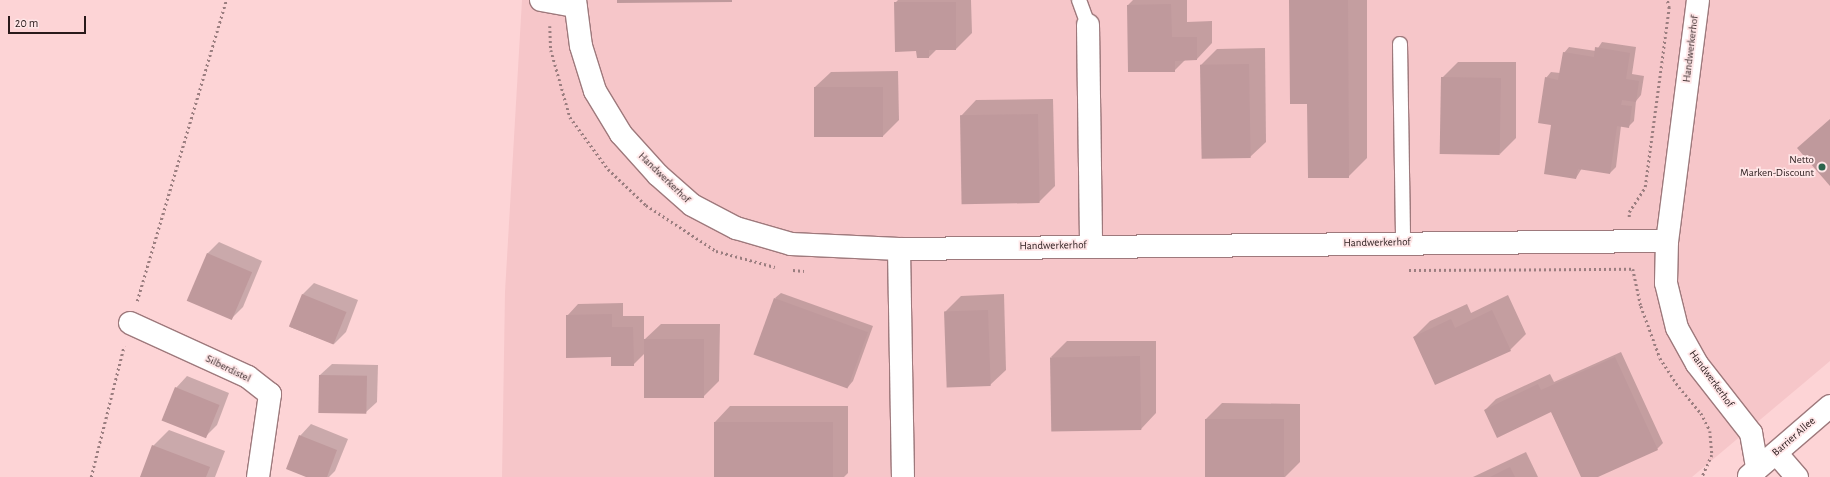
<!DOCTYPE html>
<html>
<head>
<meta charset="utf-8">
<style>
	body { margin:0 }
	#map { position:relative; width:1830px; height:477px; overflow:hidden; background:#fdd4d6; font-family:"Alegreya Sans",sans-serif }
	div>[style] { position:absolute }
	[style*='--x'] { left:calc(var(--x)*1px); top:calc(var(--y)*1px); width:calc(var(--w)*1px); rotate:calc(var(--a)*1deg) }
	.built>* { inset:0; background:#f6c6c9 }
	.shadow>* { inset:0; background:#0003 }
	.building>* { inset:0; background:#bf999c; transform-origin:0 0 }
	.path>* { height:2.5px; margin-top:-1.25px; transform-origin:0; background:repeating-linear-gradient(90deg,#9b7e80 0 2px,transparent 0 5px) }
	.roads { filter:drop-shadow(1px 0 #9e797c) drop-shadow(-1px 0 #9e797c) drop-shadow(0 1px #9e797c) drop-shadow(0 -1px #9e797c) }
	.service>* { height:14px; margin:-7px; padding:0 7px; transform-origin:7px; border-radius:7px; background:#fff }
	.minor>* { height:22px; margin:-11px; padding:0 11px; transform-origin:11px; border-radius:11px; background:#fff }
	.dots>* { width:11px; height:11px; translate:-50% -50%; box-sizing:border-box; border:2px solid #ffe6e7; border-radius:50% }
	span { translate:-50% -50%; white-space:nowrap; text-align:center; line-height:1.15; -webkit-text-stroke:3.5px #ffe6e7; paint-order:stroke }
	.street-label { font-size:11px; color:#291a1b }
	.poi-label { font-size:11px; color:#291a1b }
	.right { translate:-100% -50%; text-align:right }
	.scale { position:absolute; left:8px; top:16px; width:78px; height:18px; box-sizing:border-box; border:2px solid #291a1b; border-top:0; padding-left:5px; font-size:12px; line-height:14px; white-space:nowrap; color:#291a1b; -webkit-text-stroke:3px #ffe6e7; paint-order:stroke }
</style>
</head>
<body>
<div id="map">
	<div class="built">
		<i style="clip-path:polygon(522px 0,1830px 0,1830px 361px,1692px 477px,502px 477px,505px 292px)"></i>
	</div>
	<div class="shadow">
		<i style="clip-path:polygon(898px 0,971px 0,972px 33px,956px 49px,937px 49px,929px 57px,917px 50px,895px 3px)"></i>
		<i style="clip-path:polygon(1133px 0,1187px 0,1187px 22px,1212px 21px,1212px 43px,1197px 59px,1186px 59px,1174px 71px,1128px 5px)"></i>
		<i style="clip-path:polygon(1290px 0,1367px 0,1367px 158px,1348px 177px,1308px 103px)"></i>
		<i style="clip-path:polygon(1602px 42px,1636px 47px,1632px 74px,1644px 76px,1641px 95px,1636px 101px,1634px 121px,1628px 127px,1621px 126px,1616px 167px,1610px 173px,1582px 168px,1576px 178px,1552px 125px,1546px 78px,1551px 72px,1560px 73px,1564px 53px,1569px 47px,1596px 51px)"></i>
		<i style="clip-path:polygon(1265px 48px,1266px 142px,1250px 157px,1202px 158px,1201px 65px,1217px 49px)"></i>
		<i style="clip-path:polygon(1458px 62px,1516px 62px,1516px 138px,1500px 154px,1442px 78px)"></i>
		<i style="clip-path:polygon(898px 71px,899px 120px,883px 136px,815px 87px,831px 72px)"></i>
		<i style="clip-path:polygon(1053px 99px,1055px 186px,1039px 202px,961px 116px,976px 100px)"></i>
		<i style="clip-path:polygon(219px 242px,262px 261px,243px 307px,232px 318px,207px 254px)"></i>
		<i style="clip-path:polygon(314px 283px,358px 300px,346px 332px,334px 344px,290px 327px,303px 294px)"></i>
		<i style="clip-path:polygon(781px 293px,873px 326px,853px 381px,848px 387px,775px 298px)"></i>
		<i style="clip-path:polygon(1004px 294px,1006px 370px,990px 385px,945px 312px,961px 296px)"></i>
		<i style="clip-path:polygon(1508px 295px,1526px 334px,1510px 350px,1414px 337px,1430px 321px,1467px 304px,1471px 313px)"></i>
		<i style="clip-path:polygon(623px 303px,623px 316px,644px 316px,644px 340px,661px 324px,720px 324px,719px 381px,703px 397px,645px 353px,633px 365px,612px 356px,567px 316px,578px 304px)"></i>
		<i style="clip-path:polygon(1067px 341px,1156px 341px,1156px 413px,1141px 429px,1051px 357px)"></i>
		<i style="clip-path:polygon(1621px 352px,1663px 443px,1657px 449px,1595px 477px,1582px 477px,1551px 411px,1485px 410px,1496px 399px,1550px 374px,1554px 382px)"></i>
		<i style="clip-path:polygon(332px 364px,378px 365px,377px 402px,365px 413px,320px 375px)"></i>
		<i style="clip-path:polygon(187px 376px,229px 393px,217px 425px,205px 437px,176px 388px)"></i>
		<i style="clip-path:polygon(1222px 403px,1300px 404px,1300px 462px,1285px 477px,1206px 477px,1206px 419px)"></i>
		<i style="clip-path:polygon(730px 406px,848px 406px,848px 473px,844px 477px,715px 477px,715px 422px)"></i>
		<i style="clip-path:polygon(311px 424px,348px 439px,335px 471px,329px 477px,309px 477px,300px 436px)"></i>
		<i style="clip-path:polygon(169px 430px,225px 451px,215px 477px,141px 477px,153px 446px)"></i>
		<i style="clip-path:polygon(1526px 452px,1538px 477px,1473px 477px)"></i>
	</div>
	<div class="building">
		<i style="clip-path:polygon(617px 0,732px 0,732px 2px,617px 3px)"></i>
		<i style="clip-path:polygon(1289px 0,1348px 0,1349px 178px,1308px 178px,1307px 104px,1290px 104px)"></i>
		<i style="clip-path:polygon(894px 2px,956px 2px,956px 50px,929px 50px,929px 58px,917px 58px,916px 51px,895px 52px)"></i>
		<i style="clip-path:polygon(1171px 4px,1172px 37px,1197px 37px,1197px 60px,1175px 61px,1175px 72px,1128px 72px,1127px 5px)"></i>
		<i style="clip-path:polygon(1595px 47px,1630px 53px,1626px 79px,1639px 81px,1636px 102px,1622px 100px,1621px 105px,1632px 106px,1629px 128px,1617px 126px,1610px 174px,1578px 169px,1576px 179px,1544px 174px,1551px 125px,1538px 123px,1545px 77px,1558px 80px,1563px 52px,1594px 57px)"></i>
		<i style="left:1249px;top:64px;width:94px;height:49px;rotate:89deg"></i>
		<i style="left:1441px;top:77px;width:60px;height:77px;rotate:1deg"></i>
		<i style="left:814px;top:87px;width:69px;height:50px"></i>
		<i style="left:1038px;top:114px;width:89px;height:78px;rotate:89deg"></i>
		<i style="clip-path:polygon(1830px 119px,1830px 186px,1797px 148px)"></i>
		<i style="left:207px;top:253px;width:49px;height:52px;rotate:23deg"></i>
		<i style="left:302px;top:294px;width:48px;height:35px;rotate:22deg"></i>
		<i style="left:774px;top:298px;width:100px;height:60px;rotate:20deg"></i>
		<i style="left:988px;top:310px;width:76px;height:44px;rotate:88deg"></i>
		<i style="clip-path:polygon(1492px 310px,1511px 351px,1435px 385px,1413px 337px,1451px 319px,1455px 328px)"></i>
		<i style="clip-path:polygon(612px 314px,612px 327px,633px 327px,634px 366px,611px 366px,611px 357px,566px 358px,566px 315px)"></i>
		<i style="left:644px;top:339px;width:60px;height:59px"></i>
		<i style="left:1140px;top:356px;width:74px;height:90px;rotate:89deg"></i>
		<i style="clip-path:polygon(1615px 357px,1658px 450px,1598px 477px,1581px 477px,1551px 412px,1497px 438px,1484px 410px,1538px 384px,1541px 390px)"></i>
		<i style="left:319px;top:375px;width:48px;height:38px;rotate:1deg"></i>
		<i style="left:175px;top:387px;width:48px;height:36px;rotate:22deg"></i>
		<i style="left:1205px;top:419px;width:79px;height:58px"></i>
		<i style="left:714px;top:422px;width:119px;height:55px"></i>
		<i style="clip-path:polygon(299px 435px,337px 450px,327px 477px,306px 477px,286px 469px)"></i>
		<i style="clip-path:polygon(152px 445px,210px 467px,206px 477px,140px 477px)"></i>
		<i style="clip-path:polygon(1510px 467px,1515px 477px,1490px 477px)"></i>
	</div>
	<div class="path">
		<i style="--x:550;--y:26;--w:24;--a:88"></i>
		<i style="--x:551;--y:50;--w:70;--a:74.2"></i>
		<i style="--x:570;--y:117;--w:64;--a:53.8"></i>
		<i style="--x:608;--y:169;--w:52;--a:43.5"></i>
		<i style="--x:646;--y:205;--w:84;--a:33.3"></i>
		<i style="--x:716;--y:251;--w:61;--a:15.2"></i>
		<i style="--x:1629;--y:217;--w:5;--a:-90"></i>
		<i style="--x:1629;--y:212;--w:30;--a:-57"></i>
		<i style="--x:1645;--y:187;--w:181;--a:-82.4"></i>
		<i style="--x:1669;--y:8;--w:8;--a:-104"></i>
		<i style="--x:1633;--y:269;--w:38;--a:78"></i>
		<i style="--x:1641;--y:306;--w:55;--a:69.9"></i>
		<i style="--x:1660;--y:358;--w:35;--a:57"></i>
		<i style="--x:1679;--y:387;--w:34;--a:50"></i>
		<i style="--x:1701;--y:413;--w:20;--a:63"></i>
		<i style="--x:1710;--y:431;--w:24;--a:85"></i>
		<i style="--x:1712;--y:455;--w:24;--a:114"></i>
		<i style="--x:793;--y:270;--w:11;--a:5"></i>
		<i style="--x:1409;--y:270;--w:224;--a:-0.3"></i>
		<i style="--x:137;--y:301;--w:314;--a:-73.5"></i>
		<i style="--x:91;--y:477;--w:135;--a:-75.9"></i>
	</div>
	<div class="roads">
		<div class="service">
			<i style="--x:1079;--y:0;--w:27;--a:70"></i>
			<i style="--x:1400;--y:44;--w:199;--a:89.1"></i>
		</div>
		<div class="minor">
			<i style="--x:541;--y:0;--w:35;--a:10"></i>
			<i style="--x:575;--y:0;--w:46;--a:82.6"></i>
			<i style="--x:581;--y:46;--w:47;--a:72.7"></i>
			<i style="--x:595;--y:91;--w:50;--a:58.8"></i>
			<i style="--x:621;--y:134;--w:55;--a:47.9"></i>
			<i style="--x:658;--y:175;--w:45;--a:41.4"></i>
			<i style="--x:692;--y:205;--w:50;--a:27.6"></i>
			<i style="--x:736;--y:228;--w:57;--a:16.2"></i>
			<i style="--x:791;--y:244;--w:108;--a:2.7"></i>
			<i style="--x:899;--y:249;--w:768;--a:-0.6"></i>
			<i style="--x:1698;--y:0;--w:243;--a:97.3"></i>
			<i style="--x:1667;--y:241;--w:42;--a:91.4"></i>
			<i style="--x:1666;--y:283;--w:46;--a:76.3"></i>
			<i style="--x:1677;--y:328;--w:41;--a:60.9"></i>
			<i style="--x:1697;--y:364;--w:88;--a:52"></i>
			<i style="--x:1751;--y:433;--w:36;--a:80"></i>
			<i style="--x:1088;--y:25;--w:220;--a:89.2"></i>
			<i style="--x:899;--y:249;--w:228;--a:89"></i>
			<i style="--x:130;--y:323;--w:130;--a:24.6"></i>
			<i style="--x:248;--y:377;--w:28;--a:38"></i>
			<i style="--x:270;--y:394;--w:84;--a:98.2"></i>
			<i style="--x:1776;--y:453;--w:32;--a:49"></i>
			<i style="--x:1749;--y:476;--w:107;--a:-40.8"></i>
		</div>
	</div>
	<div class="dots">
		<i style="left:1822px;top:167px;background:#2b644d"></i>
	</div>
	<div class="street-label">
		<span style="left:1691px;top:49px;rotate:-83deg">Handwerkerhof</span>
		<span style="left:664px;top:178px;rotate:44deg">Handwerkerhof</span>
		<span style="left:1377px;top:243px;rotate:-1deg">Handwerkerhof</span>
		<span style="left:1053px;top:246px;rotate:-1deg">Handwerkerhof</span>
		<span style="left:228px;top:369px;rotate:26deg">Silberdistel</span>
		<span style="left:1711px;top:379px;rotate:54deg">Handwerkerhof</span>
		<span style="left:1794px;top:437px;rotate:-41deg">Barrier Allee</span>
	</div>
	<div class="poi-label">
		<span class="right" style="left:1814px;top:167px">Netto<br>Marken-Discount</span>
	</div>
	<div class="scale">20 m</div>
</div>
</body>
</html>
